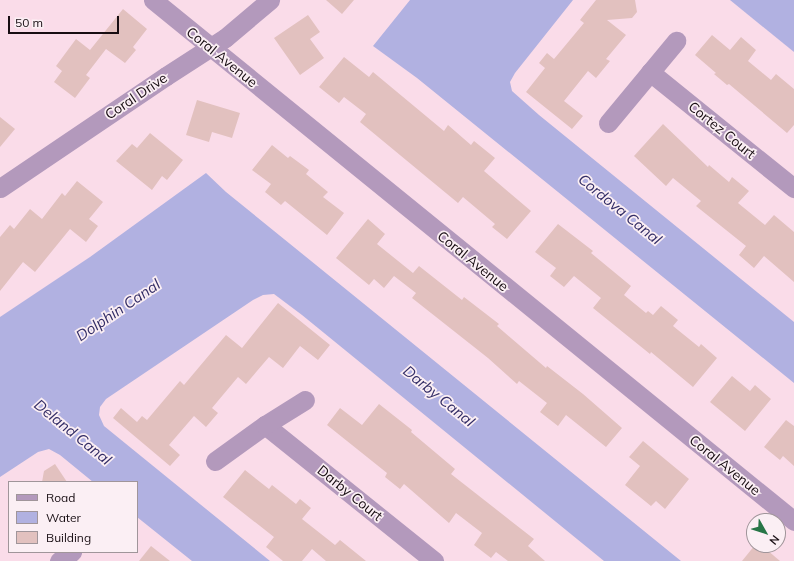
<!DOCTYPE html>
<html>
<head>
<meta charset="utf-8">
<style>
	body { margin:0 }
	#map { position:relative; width:794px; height:561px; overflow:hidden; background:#fadce9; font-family:Mulish,sans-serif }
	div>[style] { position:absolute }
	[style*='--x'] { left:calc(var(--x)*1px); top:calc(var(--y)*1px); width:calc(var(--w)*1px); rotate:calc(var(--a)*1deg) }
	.water>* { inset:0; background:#b1b1e1 }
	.building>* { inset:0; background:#e2c1bf }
	.minor>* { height:19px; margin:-9.5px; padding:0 9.5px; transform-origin:9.5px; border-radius:9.5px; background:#b399bc }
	span { translate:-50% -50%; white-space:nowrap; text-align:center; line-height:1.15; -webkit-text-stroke:3.5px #fbeff4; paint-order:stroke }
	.street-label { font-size:14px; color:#170d12 }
	.water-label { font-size:15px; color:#332d66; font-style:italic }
	.legend { position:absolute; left:8px; top:481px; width:130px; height:72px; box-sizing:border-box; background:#fbeff4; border:1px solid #a0959a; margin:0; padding:5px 7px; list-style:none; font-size:12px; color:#170d12 }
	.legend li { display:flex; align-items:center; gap:8px; height:20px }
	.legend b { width:20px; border:1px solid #a0959a }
	.north { position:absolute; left:746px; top:513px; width:40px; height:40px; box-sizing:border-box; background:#fbeff4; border:1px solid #a0959a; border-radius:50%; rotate:129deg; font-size:11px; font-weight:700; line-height:16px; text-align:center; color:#170d12 }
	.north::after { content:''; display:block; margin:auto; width:14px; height:18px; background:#277647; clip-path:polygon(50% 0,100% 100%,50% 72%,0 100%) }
	.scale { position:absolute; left:8px; top:16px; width:111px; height:18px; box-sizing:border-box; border:2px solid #170d12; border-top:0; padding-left:5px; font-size:12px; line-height:14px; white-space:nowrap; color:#170d12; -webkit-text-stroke:3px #fbeff4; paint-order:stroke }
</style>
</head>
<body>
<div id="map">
	<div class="water">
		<i style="clip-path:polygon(410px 0,573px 0,515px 73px,510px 82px,512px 91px,539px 115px,794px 322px,794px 383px,417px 78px,373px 46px)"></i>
		<i style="clip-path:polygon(730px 0,794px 0,794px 52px)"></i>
		<i style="clip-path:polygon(206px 173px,226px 192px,681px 561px,604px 561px,302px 315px,274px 294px,263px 295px,253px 300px,106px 399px,100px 407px,99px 415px,104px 426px,270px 561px,192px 561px,137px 517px,137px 482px,93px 482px,60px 455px,49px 449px,38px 452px,0 477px,0 317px,90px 257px)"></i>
	</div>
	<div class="building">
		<i style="clip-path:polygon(326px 0,354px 0,342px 14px)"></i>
		<i style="clip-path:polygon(596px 0,635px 0,637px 12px,632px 18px,607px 20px,626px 35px,606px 59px,610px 61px,596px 78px,588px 71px,564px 101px,583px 116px,572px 129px,526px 92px,545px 68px,539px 63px,547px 53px,554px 59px,584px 23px,580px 20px)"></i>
		<i style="clip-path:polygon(123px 9px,147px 29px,133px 47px,136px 50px,125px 63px,106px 49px,86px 75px,90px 78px,75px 98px,54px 82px,62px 71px,56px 66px,76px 39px,90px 50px)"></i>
		<i style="clip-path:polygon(308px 15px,320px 32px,310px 39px,324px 58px,300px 75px,274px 38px)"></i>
		<i style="clip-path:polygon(712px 35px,730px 50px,741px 37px,756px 50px,748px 61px,771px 80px,776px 74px,794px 89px,794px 125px,787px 133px,729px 84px,727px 85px,714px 74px,716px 73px,695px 55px)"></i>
		<i style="clip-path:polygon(344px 57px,369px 77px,373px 72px,444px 131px,448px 125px,471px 145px,474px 141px,495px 158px,484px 171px,531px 211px,507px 239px,492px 227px,495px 224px,463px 197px,458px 203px,360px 122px,366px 114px,344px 97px,339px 103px,319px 87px)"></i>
		<i style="clip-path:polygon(197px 100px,240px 113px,232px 138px,212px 132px,209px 142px,186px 135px)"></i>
		<i style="clip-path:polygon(0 117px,15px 129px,0 147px)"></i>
		<i style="clip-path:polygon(663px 124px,708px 167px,709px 165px,729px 182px,732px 177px,749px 191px,738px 203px,765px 225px,774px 215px,794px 232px,794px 282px,764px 256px,754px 268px,739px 255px,746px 246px,696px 206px,701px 201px,673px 178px,666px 186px,634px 156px)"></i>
		<i style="clip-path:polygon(150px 133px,183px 160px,167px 180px,162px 176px,152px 190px,116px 161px,132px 144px,137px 148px)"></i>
		<i style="clip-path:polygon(272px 145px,288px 158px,290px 156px,309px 170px,306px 174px,328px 192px,323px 197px,344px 213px,327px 235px,285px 201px,281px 205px,265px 192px,271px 184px,252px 170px)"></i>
		<i style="clip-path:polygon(77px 181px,103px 202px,89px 219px,98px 226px,86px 242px,70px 229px,35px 272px,23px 262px,0 291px,0 237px,10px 225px,14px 229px,30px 209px,42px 219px,62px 193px,65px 196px)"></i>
		<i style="clip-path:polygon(368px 219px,385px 234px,377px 244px,413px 273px,419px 266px,462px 300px,464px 297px,499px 324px,497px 326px,546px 368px,547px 366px,583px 394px,622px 428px,606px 447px,566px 415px,558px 426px,540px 412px,547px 403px,519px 381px,517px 384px,488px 358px,412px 298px,416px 293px,394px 276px,384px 288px,374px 279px,369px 285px,336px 258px)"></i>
		<i style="clip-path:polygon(558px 224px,593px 251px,591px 253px,631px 286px,624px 295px,646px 313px,648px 311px,653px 315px,661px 306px,678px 320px,673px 326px,699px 347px,701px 344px,717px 358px,693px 387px,651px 352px,650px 354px,593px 308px,601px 298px,574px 276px,564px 287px,550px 276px,556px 268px,535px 252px)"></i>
		<i style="clip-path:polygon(278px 303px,330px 345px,318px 360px,300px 346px,283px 368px,269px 357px,246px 384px,238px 377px,212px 408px,218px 413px,206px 427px,194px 416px,169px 445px,180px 455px,170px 466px,113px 418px,121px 408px,137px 422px,142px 416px,147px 420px,180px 381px,184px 385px,226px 335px,242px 348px)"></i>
		<i style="clip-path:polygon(732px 376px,750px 391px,755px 385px,771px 399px,745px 431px,710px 402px)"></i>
		<i style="clip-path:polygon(379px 404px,412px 430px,411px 432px,455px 469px,451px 474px,534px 539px,528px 546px,545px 561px,508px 561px,496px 552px,491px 558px,474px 545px,482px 533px,456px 513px,449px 523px,404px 484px,400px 489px,385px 477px,387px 473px,327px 425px,340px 408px,362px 425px)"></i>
		<i style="clip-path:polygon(786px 420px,794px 426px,794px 466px,783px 456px,780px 460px,764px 447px)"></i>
		<i style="clip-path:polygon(643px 441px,689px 479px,665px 509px,656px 501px,651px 506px,625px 485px,640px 466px,629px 457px)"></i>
		<i style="clip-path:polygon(55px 464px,67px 482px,42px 482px,44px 471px)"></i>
		<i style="clip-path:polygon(245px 470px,269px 489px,272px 485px,296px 504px,300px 499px,311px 508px,302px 519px,335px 545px,340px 540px,366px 561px,326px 561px,312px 549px,302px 561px,283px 561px,266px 547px,274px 537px,223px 497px)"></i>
		<i style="clip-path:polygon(755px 545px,761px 545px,780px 561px,742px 561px)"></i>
		<i style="clip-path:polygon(151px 546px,170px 561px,139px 561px)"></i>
	</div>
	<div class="minor">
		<i style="--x:153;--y:0;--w:826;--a:39.1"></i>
		<i style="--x:650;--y:72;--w:185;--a:38.9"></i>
		<i style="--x:608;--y:123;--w:107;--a:-50.3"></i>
		<i style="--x:0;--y:188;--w:200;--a:-34"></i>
		<i style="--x:166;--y:76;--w:70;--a:-32.8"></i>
		<i style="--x:225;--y:38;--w:59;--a:-40.2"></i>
		<i style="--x:265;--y:425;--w:217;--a:38.8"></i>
		<i style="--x:215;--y:461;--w:62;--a:-35.8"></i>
		<i style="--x:265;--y:425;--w:47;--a:-32"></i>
		<i style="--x:59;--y:561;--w:16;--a:-35"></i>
	</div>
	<div class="street-label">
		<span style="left:222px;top:57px;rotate:39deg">Coral Avenue</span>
		<span style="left:136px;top:96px;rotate:-34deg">Coral Drive</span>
		<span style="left:722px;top:130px;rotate:39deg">Cortez Court</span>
		<span style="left:473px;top:261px;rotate:39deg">Coral Avenue</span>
		<span style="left:725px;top:465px;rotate:39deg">Coral Avenue</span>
		<span style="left:350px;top:493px;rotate:39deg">Darby Court</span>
	</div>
	<div class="water-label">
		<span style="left:620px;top:209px;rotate:39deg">Cordova Canal</span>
		<span style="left:118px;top:310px;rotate:-34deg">Dolphin Canal</span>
		<span style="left:439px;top:396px;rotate:39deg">Darby Canal</span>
		<span style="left:73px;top:432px;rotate:39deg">Deland Canal</span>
	</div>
	<ul class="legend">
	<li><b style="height:5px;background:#b399bc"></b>Road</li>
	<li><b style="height:11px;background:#b1b1e1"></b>Water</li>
	<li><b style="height:11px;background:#e2c1bf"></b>Building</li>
	</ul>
	<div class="north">N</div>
	<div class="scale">50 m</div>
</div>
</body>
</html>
